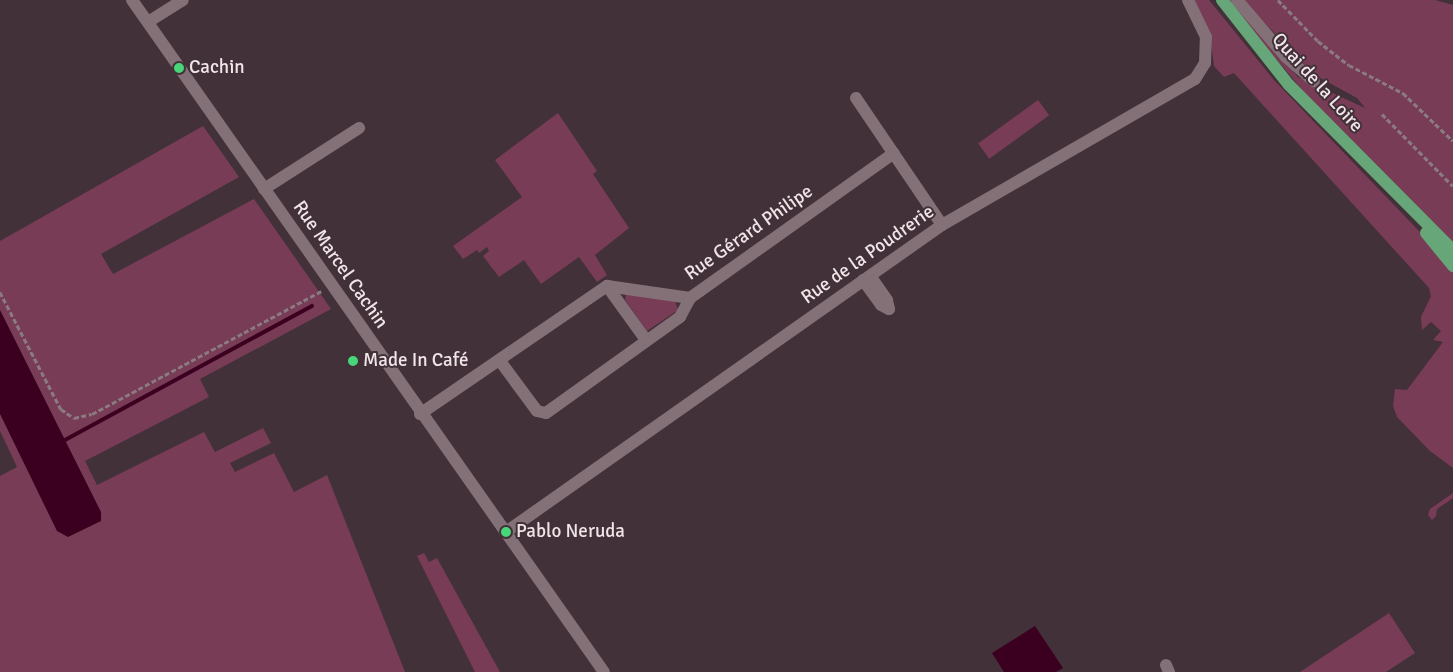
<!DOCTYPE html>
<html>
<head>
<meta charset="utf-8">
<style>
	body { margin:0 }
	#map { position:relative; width:1453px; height:672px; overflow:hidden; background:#423138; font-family:Signika,sans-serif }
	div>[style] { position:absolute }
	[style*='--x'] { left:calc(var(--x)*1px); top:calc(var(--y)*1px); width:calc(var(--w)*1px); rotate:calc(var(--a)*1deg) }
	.green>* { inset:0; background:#793c57; transform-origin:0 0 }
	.water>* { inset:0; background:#3b0020 }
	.stream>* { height:4px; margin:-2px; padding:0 2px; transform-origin:2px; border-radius:2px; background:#3b0020 }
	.path>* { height:2.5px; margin-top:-1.25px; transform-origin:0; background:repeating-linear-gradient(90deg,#8a7b81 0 5px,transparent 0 7.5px) }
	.minor>* { height:12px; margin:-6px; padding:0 6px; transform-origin:6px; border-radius:6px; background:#847178 }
	.major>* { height:12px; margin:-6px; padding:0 6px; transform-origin:6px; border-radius:6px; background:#67a678 }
	.dots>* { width:14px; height:14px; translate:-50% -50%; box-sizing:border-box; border:2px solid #423138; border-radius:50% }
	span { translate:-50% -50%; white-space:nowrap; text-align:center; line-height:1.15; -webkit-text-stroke:4px #423138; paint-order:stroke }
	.poi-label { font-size:19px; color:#f0e5e9 }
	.left { translate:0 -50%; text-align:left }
	.street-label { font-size:19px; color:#f0e5e9 }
</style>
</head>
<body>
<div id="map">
	<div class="green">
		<i style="clip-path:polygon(1191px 0,1209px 0,1274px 80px,1419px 231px,1453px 271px,1453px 468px,1430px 451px,1397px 417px,1393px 406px,1395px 389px,1407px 390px,1443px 342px,1433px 340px,1441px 331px,1431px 322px,1422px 330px,1421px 317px,1431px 296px,1429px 288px,1234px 73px,1224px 77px,1214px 66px,1211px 42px)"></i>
		<i style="clip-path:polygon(1227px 0,1232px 0,1298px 77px,1365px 108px,1357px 98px,1313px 74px,1243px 0,1435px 0,1453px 5px,1453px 242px,1303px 91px)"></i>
		<i style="left:1038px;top:100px;width:19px;height:74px;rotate:54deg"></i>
		<i style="clip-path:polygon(558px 113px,597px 171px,593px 174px,629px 228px,595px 255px,607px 275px,597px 282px,579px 257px,541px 284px,524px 260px,499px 277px,483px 256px,489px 251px,487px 247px,479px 253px,477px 250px,463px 259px,453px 246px,522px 197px,495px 160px)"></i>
		<i style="clip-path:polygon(203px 126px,239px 177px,101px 254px,113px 274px,254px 199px,331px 309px,200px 379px,209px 397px,85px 461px,97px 485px,204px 432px,215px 452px,263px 428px,271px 443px,230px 463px,235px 472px,274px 453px,294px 492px,327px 475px,405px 672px,0 672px,0 476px,17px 467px,0 431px,0 241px)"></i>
		<i style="clip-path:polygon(626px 294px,675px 301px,678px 310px,647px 331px,625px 300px)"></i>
		<i style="clip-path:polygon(1453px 493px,1453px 498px,1437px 509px,1436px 516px,1432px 520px,1428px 515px,1430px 509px)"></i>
		<i style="clip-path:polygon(424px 553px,429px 562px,437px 558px,500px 672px,475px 672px,417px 556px)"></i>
		<i style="clip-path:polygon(1389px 613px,1415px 653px,1386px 672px,1300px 672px)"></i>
	</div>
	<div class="water">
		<i style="clip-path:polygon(0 310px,101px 512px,101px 521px,68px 537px,57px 531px,0 414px)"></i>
		<i style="clip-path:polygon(1035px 626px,1063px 668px,1056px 672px,1004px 672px,992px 653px)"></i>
	</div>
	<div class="stream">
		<i style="--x:65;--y:440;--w:281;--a:-28.5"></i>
	</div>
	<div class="path">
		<i style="--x:1278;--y:0;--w:57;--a:45.7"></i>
		<i style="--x:1318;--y:41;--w:39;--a:38"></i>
		<i style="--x:1349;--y:65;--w:61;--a:27.4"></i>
		<i style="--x:1403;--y:93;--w:69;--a:43.8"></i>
		<i style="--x:1382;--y:114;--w:101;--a:45.4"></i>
		<i style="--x:0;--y:292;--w:132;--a:62.5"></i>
		<i style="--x:61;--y:409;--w:16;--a:35"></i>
		<i style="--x:74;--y:418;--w:18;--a:-13"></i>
		<i style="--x:92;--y:414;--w:260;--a:-28.2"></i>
	</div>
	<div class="minor">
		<i style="--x:132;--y:0;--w:821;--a:54.92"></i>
		<i style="--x:1237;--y:0;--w:75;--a:49.3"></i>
		<i style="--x:1286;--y:57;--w:37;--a:41"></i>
		<i style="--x:148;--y:22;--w:41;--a:-32.2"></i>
		<i style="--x:856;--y:98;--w:153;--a:55.9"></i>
		<i style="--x:264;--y:189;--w:113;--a:-32.7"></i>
		<i style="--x:863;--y:280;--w:31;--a:54"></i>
		<i style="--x:881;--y:305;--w:9;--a:27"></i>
		<i style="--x:889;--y:309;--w:9;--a:-103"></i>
		<i style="--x:887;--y:300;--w:29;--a:-125"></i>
		<i style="--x:607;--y:286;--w:67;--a:54.2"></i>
		<i style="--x:500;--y:361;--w:62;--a:53.5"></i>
		<i style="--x:537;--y:411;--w:9;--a:13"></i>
		<i style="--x:546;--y:413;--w:165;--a:-35.6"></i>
		<i style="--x:680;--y:317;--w:21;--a:-62"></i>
		<i style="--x:690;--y:298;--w:250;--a:-35.4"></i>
		<i style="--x:420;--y:414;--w:227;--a:-34.4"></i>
		<i style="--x:607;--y:286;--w:84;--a:8.2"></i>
		<i style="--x:506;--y:532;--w:533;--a:-35.15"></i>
		<i style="--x:942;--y:225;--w:292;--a:-30"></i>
		<i style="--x:1195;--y:79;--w:19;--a:-58"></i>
		<i style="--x:1205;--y:63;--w:26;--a:-88"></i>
		<i style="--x:1206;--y:37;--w:41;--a:-115.9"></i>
		<i style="--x:1166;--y:665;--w:8;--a:67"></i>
	</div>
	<div class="major">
		<i style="--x:1222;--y:0;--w:108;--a:51.8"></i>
		<i style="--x:1289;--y:85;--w:233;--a:45.2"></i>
		<i style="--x:1426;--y:233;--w:43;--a:50.7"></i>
	</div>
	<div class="dots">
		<i style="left:179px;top:68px;background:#48d778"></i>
		<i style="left:353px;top:361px;background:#48d778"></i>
		<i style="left:506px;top:532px;background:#48d778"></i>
	</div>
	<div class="poi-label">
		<span class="left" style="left:189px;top:68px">Cachin</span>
		<span class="left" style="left:363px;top:361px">Made In Café</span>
		<span class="left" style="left:516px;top:532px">Pablo Neruda</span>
	</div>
	<div class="street-label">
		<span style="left:1317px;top:83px;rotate:48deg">Quai de la Loire</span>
		<span style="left:749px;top:233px;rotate:-35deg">Rue Gérard Philipe</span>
		<span style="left:868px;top:255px;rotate:-35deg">Rue de la Poudrerie</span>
		<span style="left:340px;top:265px;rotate:55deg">Rue Marcel Cachin</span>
	</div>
</div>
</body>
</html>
